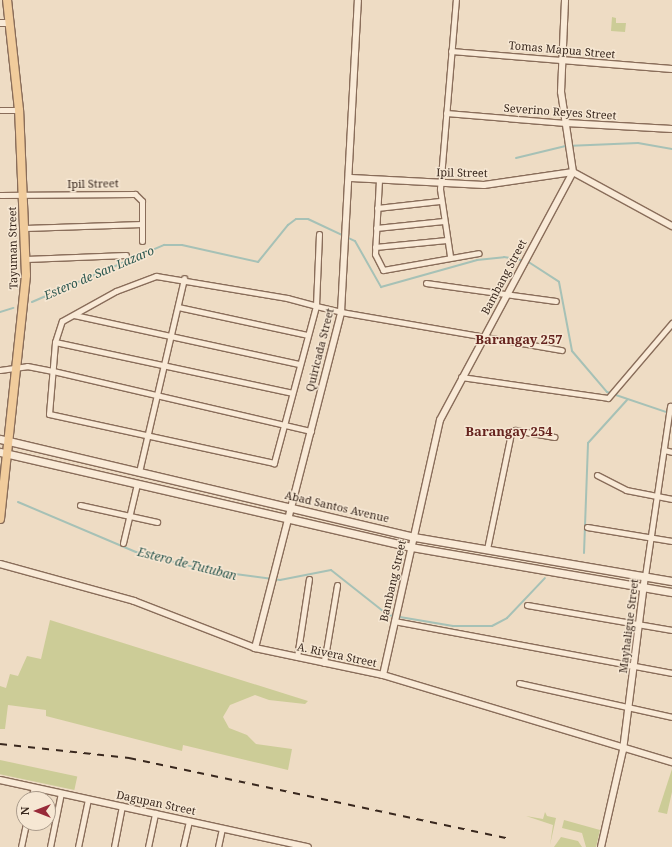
<!DOCTYPE html>
<html>
<head>
<meta charset="utf-8">
<style>
	body { margin:0 }
	#map { position:relative; width:672px; height:847px; overflow:hidden; background:#eedcc4; font-family:"Noto Serif",serif }
	div>[style] { position:absolute }
	[style*='--x'] { left:calc(var(--x)*1px); top:calc(var(--y)*1px); width:calc(var(--w)*1px); rotate:calc(var(--a)*1deg) }
	.green>* { inset:0; background:#cccc97; transform-origin:0 0 }
	.stream>* { height:2px; margin:-1px; padding:0 1px; transform-origin:1px; border-radius:1px; background:#a6c1b6 }
	.roads { filter:drop-shadow(1px 0 #896d5a) drop-shadow(-1px 0 #896d5a) drop-shadow(0 1px #896d5a) drop-shadow(0 -1px #896d5a) }
	.minor>* { height:5px; margin:-2.5px; padding:0 2.5px; transform-origin:2.5px; border-radius:2.5px; background:#f9ead7 }
	.tertiary>* { height:6px; margin:-3px; padding:0 3px; transform-origin:3px; border-radius:3px; background:#f9ead7 }
	.secondary>* { height:7px; margin:-3.5px; padding:0 3.5px; transform-origin:3.5px; border-radius:3.5px; background:#f9ead7 }
	.primary>* { height:8px; margin:-4px; padding:0 4px; transform-origin:4px; border-radius:4px; background:#f1cc9c }
	.rail>* { height:2px; margin-top:-1px; transform-origin:0; background:repeating-linear-gradient(90deg,#39281e 0 7px,transparent 0 14px) }
	span { translate:-50% -50%; white-space:nowrap; text-align:center; line-height:1.15; -webkit-text-stroke:3px #f6e7d3; paint-order:stroke }
	.street-label { font-size:11px; color:#39281e }
	.water-label { font-size:12px; color:#2d5850; font-style:italic }
	.quarter-label { font-size:13px; color:#65231e; font-weight:700 }
	.north { position:absolute; left:16px; top:791px; width:40px; height:40px; box-sizing:border-box; background:#f6e7d3; border:1px solid #aa9b8b; border-radius:50%; rotate:270deg; font-size:11px; font-weight:700; line-height:16px; text-align:center; color:#39281e }
	.north::after { content:''; display:block; margin:auto; width:14px; height:18px; background:#982a39; clip-path:polygon(50% 0,100% 100%,50% 72%,0 100%) }
</style>
</head>
<body>
<div id="map">
	<div class="green">
		<i style="clip-path:polygon(612px 17px,616px 18px,616px 23px,626px 23px,625px 32px,611px 31px)"></i>
		<i style="clip-path:polygon(50px 620px,308px 701px,305px 704px,269px 700px,255px 695px,230px 705px,223px 717px,229px 728px,247px 735px,256px 744px,292px 749px,288px 770px,183px 745px,182px 751px,46px 716px,46px 710px,8px 705px,5px 729px,0 729px,0 686px,6px 688px,10px 674px,18px 676px,27px 656px,41px 659px)"></i>
		<i style="left:0;top:760px;width:79px;height:14px;rotate:12deg"></i>
		<i style="clip-path:polygon(672px 769px,672px 792px,667px 814px,658px 812px)"></i>
		<i style="clip-path:polygon(545px 812px,547px 816px,556px 818px,550px 845px,553px 825px,526px 816px,543px 819px)"></i>
		<i style="clip-path:polygon(564px 820px,600px 830px,596px 847px,586px 847px,582px 833px,562px 828px)"></i>
		<i style="clip-path:polygon(561px 837px,578px 841px,582px 847px,554px 847px)"></i>
	</div>
	<div class="stream">
		<i style="--x:516;--y:158;--w:51;--a:-13.5"></i>
		<i style="--x:566;--y:146;--w:72;--a:-2.4"></i>
		<i style="--x:638;--y:143;--w:35;--a:10"></i>
		<i style="--x:32;--y:302;--w:144;--a:-23.4"></i>
		<i style="--x:164;--y:245;--w:18;--a:0"></i>
		<i style="--x:182;--y:245;--w:78;--a:12.6"></i>
		<i style="--x:258;--y:262;--w:48;--a:-51"></i>
		<i style="--x:288;--y:225;--w:10;--a:-37"></i>
		<i style="--x:296;--y:219;--w:12;--a:0"></i>
		<i style="--x:308;--y:219;--w:52;--a:25.1"></i>
		<i style="--x:355;--y:241;--w:53;--a:60.5"></i>
		<i style="--x:381;--y:287;--w:100;--a:-15.7"></i>
		<i style="--x:477;--y:260;--w:27;--a:-6"></i>
		<i style="--x:504;--y:257;--w:23;--a:10"></i>
		<i style="--x:527;--y:261;--w:38;--a:33"></i>
		<i style="--x:559;--y:282;--w:70;--a:79.3"></i>
		<i style="--x:572;--y:351;--w:54;--a:49.5"></i>
		<i style="--x:607;--y:392;--w:69;--a:18.7"></i>
		<i style="--x:0;--y:312;--w:14;--a:-17"></i>
		<i style="--x:18;--y:502;--w:128;--a:23"></i>
		<i style="--x:136;--y:552;--w:71;--a:14.6"></i>
		<i style="--x:205;--y:570;--w:76;--a:7.6"></i>
		<i style="--x:280;--y:580;--w:52;--a:-11.1"></i>
		<i style="--x:331;--y:570;--w:73;--a:38.3"></i>
		<i style="--x:388;--y:615;--w:66;--a:9.6"></i>
		<i style="--x:453;--y:626;--w:39;--a:0"></i>
		<i style="--x:492;--y:626;--w:17;--a:-28"></i>
		<i style="--x:507;--y:618;--w:55;--a:-46.5"></i>
		<i style="--x:584;--y:553;--w:110;--a:-87.9"></i>
		<i style="--x:588;--y:443;--w:58;--a:-47.8"></i>
	</div>
	<div class="roads">
		<div class="minor">
			<i style="--x:451;--y:51;--w:110;--a:4.7"></i>
			<i style="--x:0;--y:110;--w:19;--a:0"></i>
			<i style="--x:446;--y:113;--w:120;--a:4.8"></i>
			<i style="--x:379;--y:180;--w:74;--a:93.1"></i>
			<i style="--x:375;--y:254;--w:18;--a:63"></i>
			<i style="--x:383;--y:270;--w:97;--a:-10"></i>
			<i style="--x:0;--y:195;--w:135;--a:-0.4"></i>
			<i style="--x:135;--y:194;--w:10;--a:45"></i>
			<i style="--x:142;--y:201;--w:40;--a:90"></i>
			<i style="--x:377;--y:208;--w:63;--a:-6.3"></i>
			<i style="--x:25;--y:228;--w:117;--a:-2"></i>
			<i style="--x:376;--y:228;--w:68;--a:-5.9"></i>
			<i style="--x:319;--y:234;--w:72;--a:92.4"></i>
			<i style="--x:316;--y:306;--w:163;--a:105"></i>
			<i style="--x:274;--y:463;--w:230;--a:-167.7"></i>
			<i style="--x:49;--y:414;--w:72;--a:-85.2"></i>
			<i style="--x:55;--y:342;--w:22;--a:-72"></i>
			<i style="--x:62;--y:321;--w:62;--a:-29.1"></i>
			<i style="--x:116;--y:291;--w:43;--a:-20.6"></i>
			<i style="--x:156;--y:276;--w:133;--a:9.5"></i>
			<i style="--x:287;--y:298;--w:30;--a:15"></i>
			<i style="--x:316;--y:306;--w:26;--a:13"></i>
			<i style="--x:341;--y:312;--w:224;--a:9.8"></i>
			<i style="--x:375;--y:247;--w:72;--a:-5.6"></i>
			<i style="--x:450;--y:256;--w:68;--a:-98.5"></i>
			<i style="--x:440;--y:189;--w:190;--a:-85.2"></i>
			<i style="--x:26;--y:259;--w:100;--a:-2.3"></i>
			<i style="--x:426;--y:283;--w:131;--a:7.9"></i>
			<i style="--x:178;--y:307;--w:132;--a:12.2"></i>
			<i style="--x:74;--y:315;--w:230;--a:12.3"></i>
			<i style="--x:55;--y:342;--w:242;--a:12.1"></i>
			<i style="--x:0;--y:370;--w:27;--a:-8"></i>
			<i style="--x:27;--y:366;--w:26;--a:11"></i>
			<i style="--x:53;--y:371;--w:265;--a:13.1"></i>
			<i style="--x:461;--y:377;--w:148;--a:8.1"></i>
			<i style="--x:608;--y:398;--w:99;--a:-49.5"></i>
			<i style="--x:664;--y:450;--w:8;--a:14"></i>
			<i style="--x:139;--y:472;--w:199;--a:-76.9"></i>
			<i style="--x:597;--y:475;--w:33;--a:27"></i>
			<i style="--x:626;--y:490;--w:47;--a:11.1"></i>
			<i style="--x:80;--y:505;--w:79;--a:12.4"></i>
			<i style="--x:587;--y:527;--w:86;--a:9.4"></i>
			<i style="--x:123;--y:543;--w:61;--a:-76.7"></i>
			<i style="--x:487;--y:549;--w:118;--a:-78.3"></i>
			<i style="--x:511;--y:433;--w:5;--a:-37"></i>
			<i style="--x:515;--y:430;--w:40;--a:10"></i>
			<i style="--x:645;--y:576;--w:172;--a:-81.6"></i>
			<i style="--x:527;--y:605;--w:147;--a:9.8"></i>
			<i style="--x:394;--y:621;--w:283;--a:10.6"></i>
			<i style="--x:297;--y:657;--w:79;--a:-81.3"></i>
			<i style="--x:324;--y:663;--w:79;--a:-80.5"></i>
			<i style="--x:519;--y:683;--w:157;--a:12.5"></i>
			<i style="--x:31;--y:799;--w:12;--a:-76"></i>
			<i style="--x:21;--y:847;--w:25;--a:-78"></i>
			<i style="--x:50;--y:847;--w:55;--a:-78.5"></i>
			<i style="--x:78;--y:847;--w:49;--a:-78.2"></i>
			<i style="--x:114;--y:847;--w:42;--a:-79"></i>
			<i style="--x:148;--y:847;--w:35;--a:-78"></i>
			<i style="--x:183;--y:847;--w:27;--a:-77"></i>
			<i style="--x:218;--y:847;--w:19;--a:-78"></i>
		</div>
		<div class="tertiary">
			<i style="--x:0;--y:23;--w:10;--a:0"></i>
			<i style="--x:561;--y:60;--w:111;--a:4.6"></i>
			<i style="--x:566;--y:123;--w:106;--a:3.2"></i>
			<i style="--x:573;--y:172;--w:113;--a:28.6"></i>
			<i style="--x:351;--y:178;--w:133;--a:3"></i>
			<i style="--x:484;--y:185;--w:90;--a:-8.3"></i>
			<i style="--x:0;--y:564;--w:139;--a:15.4"></i>
			<i style="--x:134;--y:601;--w:130;--a:21.2"></i>
			<i style="--x:255;--y:648;--w:131;--a:11.9"></i>
			<i style="--x:383;--y:675;--w:302;--a:16.8"></i>
			<i style="--x:255;--y:648;--w:347;--a:-75.6"></i>
			<i style="--x:341;--y:312;--w:312;--a:-86.9"></i>
			<i style="--x:383;--y:675;--w:261;--a:-77.4"></i>
			<i style="--x:440;--y:420;--w:281;--a:-61.8"></i>
			<i style="--x:573;--y:172;--w:81;--a:-98.5"></i>
			<i style="--x:561;--y:92;--w:92;--a:-87.5"></i>
			<i style="--x:0;--y:780;--w:315;--a:12.3"></i>
			<i style="--x:601;--y:847;--w:99;--a:-77.2"></i>
			<i style="--x:623;--y:750;--w:175;--a:-82.8"></i>
		</div>
		<div class="secondary">
			<i style="--x:0;--y:439;--w:425;--a:13.3"></i>
			<i style="--x:414;--y:537;--w:262;--a:9.7"></i>
			<i style="--x:0;--y:452;--w:422;--a:13"></i>
			<i style="--x:411;--y:547;--w:265;--a:9.8"></i>
		</div>
		<div class="primary">
			<i style="--x:0;--y:519;--w:245;--a:-83.9"></i>
			<i style="--x:26;--y:275;--w:165;--a:-92.4"></i>
			<i style="--x:19;--y:110;--w:111;--a:-96.2"></i>
		</div>
	</div>
	<div class="rail">
		<i style="--x:0;--y:744;--w:130;--a:6.2"></i>
		<i style="--x:129;--y:758;--w:390;--a:12"></i>
	</div>
	<div class="street-label">
		<span style="left:562px;top:50px;rotate:5deg">Tomas Mapua Street</span>
		<span style="left:560px;top:112px;rotate:4deg">Severino Reyes Street</span>
		<span style="left:462px;top:173px;rotate:1deg">Ipil Street</span>
		<span style="left:93px;top:184px;rotate:-1deg">Ipil Street</span>
		<span style="left:13px;top:248px;rotate:-91deg">Tayuman Street</span>
		<span style="left:504px;top:277px;rotate:-62deg">Bambang Street</span>
		<span style="left:320px;top:350px;rotate:-76deg">Quiricada Street</span>
		<span style="left:337px;top:507px;rotate:13deg">Abad Santos Avenue</span>
		<span style="left:393px;top:581px;rotate:-77deg">Bambang Street</span>
		<span style="left:629px;top:626px;rotate:-83deg">Mayhaligue Street</span>
		<span style="left:337px;top:655px;rotate:12deg">A. Rivera Street</span>
		<span style="left:156px;top:803px;rotate:12deg">Dagupan Street</span>
	</div>
	<div class="water-label">
		<span style="left:99px;top:273px;rotate:-23deg">Estero de San Lazaro</span>
		<span style="left:187px;top:564px;rotate:14deg">Estero de Tutuban</span>
	</div>
	<div class="quarter-label">
		<span style="left:519px;top:339px">Barangay 257</span>
		<span style="left:509px;top:431px">Barangay 254</span>
	</div>
	<div class="north">N</div>
</div>
</body>
</html>
